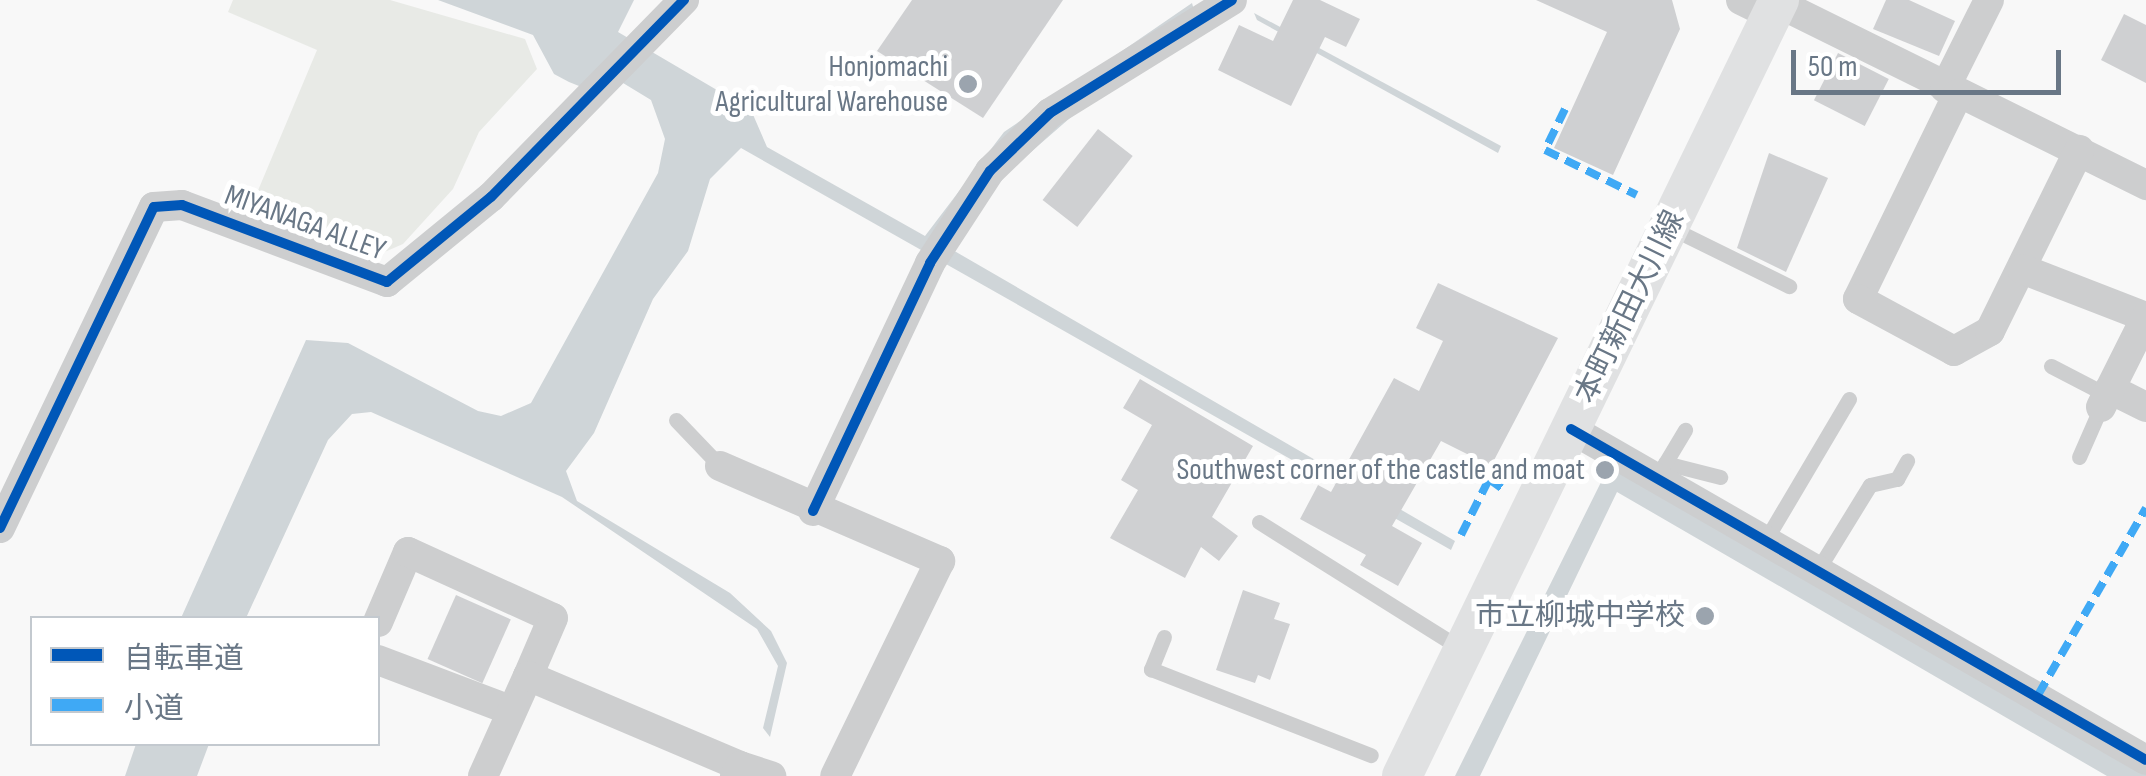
<!DOCTYPE html>
<html>
<head>
<meta charset="utf-8">
<style>
	body { margin:0 }
	#map { position:relative; width:2146px; height:776px; overflow:hidden; background:#f8f8f8; font-family:"Sofia Sans Condensed","Noto Sans JP",sans-serif }
	div>[style] { position:absolute }
	[style*='--x'] { left:calc(var(--x)*1px); top:calc(var(--y)*1px); width:calc(var(--w)*1px); rotate:calc(var(--a)*1deg) }
	.green>* { inset:0; background:#e8eae6 }
	.water>* { inset:0; background:#cfd5d8 }
	.building>* { inset:0; background:#cfd0d2; transform-origin:0 0 }
	.lane>* { height:15px; margin:-7.5px; padding:0 7.5px; transform-origin:7.5px; border-radius:7.5px; background:#cdcecf }
	.street>* { height:30px; margin:-15px; padding:0 15px; transform-origin:15px; border-radius:15px; background:#cdcecf }
	.secondary>* { height:40px; margin:-20px; padding:0 20px; transform-origin:20px; border-radius:20px; background:#e0e1e2 }
	.quiet>* { height:8px; margin-top:-4px; transform-origin:0; background:repeating-linear-gradient(90deg,#3fa9f5 0 15px,transparent 0 23px) }
	.cycleway>* { height:10px; margin:-5px; padding:0 5px; transform-origin:5px; border-radius:5px; background:#0057b8 }
	.dots>* { width:28px; height:28px; translate:-50% -50%; box-sizing:border-box; border:5px solid #fff; border-radius:50% }
	span { translate:-50% -50%; white-space:nowrap; text-align:center; line-height:1.15; -webkit-text-stroke:10px #fff; paint-order:stroke }
	.poi-label { font-size:30px; color:#697786 }
	.right { translate:-100% -50%; text-align:right }
	.street-label { font-size:30px; color:#697786 }
	.legend { position:absolute; left:30px; top:616px; width:350px; height:130px; box-sizing:border-box; background:#fff; border:2px solid #c3c9cf; margin:0; padding:12px 18px; list-style:none; font-size:30px; color:#697786 }
	.legend li { display:flex; align-items:center; gap:20px; height:50px }
	.legend b { width:50px; border:2px solid #c3c9cf }
	.scale { position:absolute; left:1791px; top:50px; width:270px; height:45px; box-sizing:border-box; border:5px solid #697786; border-top:0; padding-left:12px; font-size:30px; line-height:35px; white-space:nowrap; color:#697786; -webkit-text-stroke:8px #fff; paint-order:stroke }
</style>
</head>
<body>
<div id="map">
	<div class="green">
		<i style="clip-path:polygon(233px 0,390px 0,525px 39px,537px 69px,479px 132px,453px 189px,403px 244px,373px 257px,249px 212px,317px 50px,228px 12px)"></i>
	</div>
	<div class="water">
		<i style="clip-path:polygon(438px 0,634px 0,618px 32px,751px 110px,767px 147px,925px 236px,1004px 132px,1192px 3px,1194px 10px,932px 238px,1455px 541px,1451px 550px,741px 148px,710px 179px,688px 251px,653px 299px,594px 433px,566px 471px,577px 501px,730px 593px,771px 631px,787px 663px,770px 737px,763px 728px,778px 666px,757px 629px,562px 497px,371px 412px,352px 414px,328px 440px,246px 618px,181px 618px,306px 340px,348px 343px,478px 411px,501px 416px,531px 403px,658px 173px,665px 139px,651px 100px,600px 69px,584px 88px,569px 82px,554px 74px,533px 35px)"></i>
		<i style="clip-path:polygon(1254px 13px,1501px 146px,1498px 153px,1257px 20px)"></i>
		<i style="clip-path:polygon(1610px 464px,2146px 772px,2146px 776px,2107px 776px,1617px 492px,1480px 776px,1455px 776px)"></i>
		<i style="clip-path:polygon(136px 744px,209px 744px,197px 776px,125px 776px)"></i>
	</div>
	<div class="building">
		<i style="clip-path:polygon(912px 0,1063px 0,983px 118px,877px 51px)"></i>
		<i style="clip-path:polygon(1293px 0,1320px 0,1360px 19px,1346px 47px,1325px 37px,1291px 106px,1218px 70px,1239px 25px,1273px 41px)"></i>
		<i style="clip-path:polygon(1536px 0,1672px 0,1680px 29px,1613px 175px,1554px 148px,1607px 32px)"></i>
		<i style="clip-path:polygon(1886px 0,1909px 0,1955px 21px,1939px 56px,1873px 29px)"></i>
		<i style="clip-path:polygon(2124px 14px,2146px 25px,2146px 83px,2101px 60px)"></i>
		<i style="left:1838px;top:53px;width:57px;height:53px;rotate:27deg"></i>
		<i style="left:1098px;top:129px;width:44px;height:90px;rotate:38deg"></i>
		<i style="clip-path:polygon(1769px 153px,1828px 178px,1786px 272px,1737px 248px)"></i>
		<i style="clip-path:polygon(1438px 283px,1558px 338px,1491px 466px,1441px 441px,1392px 526px,1422px 543px,1398px 586px,1360px 565px,1366px 555px,1300px 519px,1318px 485px,1331px 492px,1394px 378px,1419px 391px,1443px 341px,1416px 328px)"></i>
		<i style="clip-path:polygon(1140px 379px,1253px 446px,1212px 517px,1238px 536px,1219px 561px,1201px 547px,1185px 578px,1110px 538px,1138px 490px,1121px 480px,1152px 425px,1123px 408px)"></i>
		<i style="clip-path:polygon(1243px 590px,1280px 603px,1274px 619px,1290px 624px,1270px 680px,1258px 675px,1255px 683px,1216px 670px)"></i>
		<i style="left:456px;top:595px;width:60px;height:70px;rotate:24deg"></i>
	</div>
	<div class="lane">
		<i style="--x:1669;--y:227;--w:134;--a:26.2"></i>
		<i style="--x:2051;--y:366;--w:63;--a:27.4"></i>
		<i style="--x:676;--y:420;--w:64;--a:46.3"></i>
		<i style="--x:2079;--y:457;--w:55;--a:-66.3"></i>
		<i style="--x:1665;--y:463;--w:57;--a:14.3"></i>
		<i style="--x:1661;--y:470;--w:47;--a:-59"></i>
		<i style="--x:1259;--y:522;--w:237;--a:32.1"></i>
		<i style="--x:1765;--y:541;--w:165;--a:-59.4"></i>
		<i style="--x:1817;--y:571;--w:101;--a:-58.4"></i>
		<i style="--x:1870;--y:485;--w:28;--a:-13"></i>
		<i style="--x:1897;--y:479;--w:21;--a:-61"></i>
		<i style="--x:1164;--y:637;--w:35;--a:112"></i>
		<i style="--x:1151;--y:669;--w:236;--a:21.4"></i>
	</div>
	<div class="street">
		<i style="--x:1741;--y:0;--w:34;--a:26"></i>
		<i style="--x:1778;--y:3;--w:411;--a:26.3"></i>
		<i style="--x:1945;--y:88;--w:98;--a:-63.4"></i>
		<i style="--x:1958;--y:94;--w:228;--a:116"></i>
		<i style="--x:1858;--y:299;--w:109;--a:28.4"></i>
		<i style="--x:1954;--y:351;--w:41;--a:-29.1"></i>
		<i style="--x:1990;--y:331;--w:202;--a:-63.8"></i>
		<i style="--x:2022;--y:269;--w:133;--a:21.2"></i>
		<i style="--x:2110;--y:389;--w:40;--a:26.6"></i>
		<i style="--x:2101;--y:407;--w:101;--a:-63.4"></i>
		<i style="--x:1571;--y:429;--w:663;--a:29.93"></i>
		<i style="--x:720;--y:466;--w:240;--a:23.4"></i>
		<i style="--x:940;--y:561;--w:239;--a:116"></i>
		<i style="--x:813;--y:511;--w:274;--a:-64.7"></i>
		<i style="--x:930;--y:263;--w:110;--a:-56.9"></i>
		<i style="--x:990;--y:171;--w:83;--a:-44"></i>
		<i style="--x:1050;--y:113;--w:214;--a:-31.8"></i>
		<i style="--x:0;--y:528;--w:356;--a:-64.4"></i>
		<i style="--x:154;--y:207;--w:28;--a:-4"></i>
		<i style="--x:182;--y:205;--w:219;--a:20.6"></i>
		<i style="--x:387;--y:282;--w:134;--a:-39.3"></i>
		<i style="--x:491;--y:197;--w:276;--a:-45.6"></i>
		<i style="--x:378;--y:622;--w:76;--a:-66.8"></i>
		<i style="--x:408;--y:552;--w:159;--a:24.5"></i>
		<i style="--x:553;--y:618;--w:63;--a:113.3"></i>
		<i style="--x:378;--y:660;--w:143;--a:20.8"></i>
		<i style="--x:483;--y:776;--w:110;--a:-65.8"></i>
		<i style="--x:528;--y:676;--w:230;--a:23"></i>
		<i style="--x:735;--y:776;--w:11;--a:-63"></i>
		<i style="--x:740;--y:766;--w:33;--a:18"></i>
	</div>
	<div class="secondary">
		<i style="--x:1402;--y:776;--w:863;--a:-64.09"></i>
	</div>
	<div class="quiet">
		<i style="--x:1565;--y:109;--w:46;--a:116"></i>
		<i style="--x:1545;--y:150;--w:102;--a:26.1"></i>
		<i style="--x:1461;--y:535;--w:63;--a:-63.4"></i>
		<i style="--x:1489;--y:479;--w:17;--a:36"></i>
		<i style="--x:2038;--y:695;--w:216;--a:-60"></i>
	</div>
	<div class="cycleway">
		<i style="--x:1571;--y:429;--w:663;--a:29.93"></i>
		<i style="--x:813;--y:511;--w:274;--a:-64.7"></i>
		<i style="--x:930;--y:263;--w:110;--a:-56.9"></i>
		<i style="--x:990;--y:171;--w:83;--a:-44"></i>
		<i style="--x:1050;--y:113;--w:214;--a:-31.8"></i>
		<i style="--x:0;--y:528;--w:356;--a:-64.4"></i>
		<i style="--x:154;--y:207;--w:28;--a:-4"></i>
		<i style="--x:182;--y:205;--w:219;--a:20.6"></i>
		<i style="--x:387;--y:282;--w:134;--a:-39.3"></i>
		<i style="--x:491;--y:197;--w:276;--a:-45.6"></i>
	</div>
	<div class="dots">
		<i style="left:968px;top:84px;background:#9ba4ae"></i>
		<i style="left:1605px;top:470px;background:#9ba4ae"></i>
		<i style="left:1705px;top:616px;background:#9ba4ae"></i>
	</div>
	<div class="poi-label">
		<span class="right" style="left:948px;top:84px">Honjomachi<br>Agricultural Warehouse</span>
		<span class="right" style="left:1585px;top:470px">Southwest corner of the castle and moat</span>
		<span class="right" style="left:1685px;top:616px">市立柳城中学校</span>
	</div>
	<div class="street-label">
		<span style="left:305px;top:223px;rotate:20deg">MIYANAGA ALLEY</span>
		<span style="left:1630px;top:307px;rotate:-64deg">本町新田大川線</span>
	</div>
	<ul class="legend">
	<li><b style="height:12px;background:#0057b8"></b>自転車道</li>
	<li><b style="height:12px;background:#3fa9f5"></b>小道</li>
	</ul>
	<div class="scale">50 m</div>
</div>
</body>
</html>
